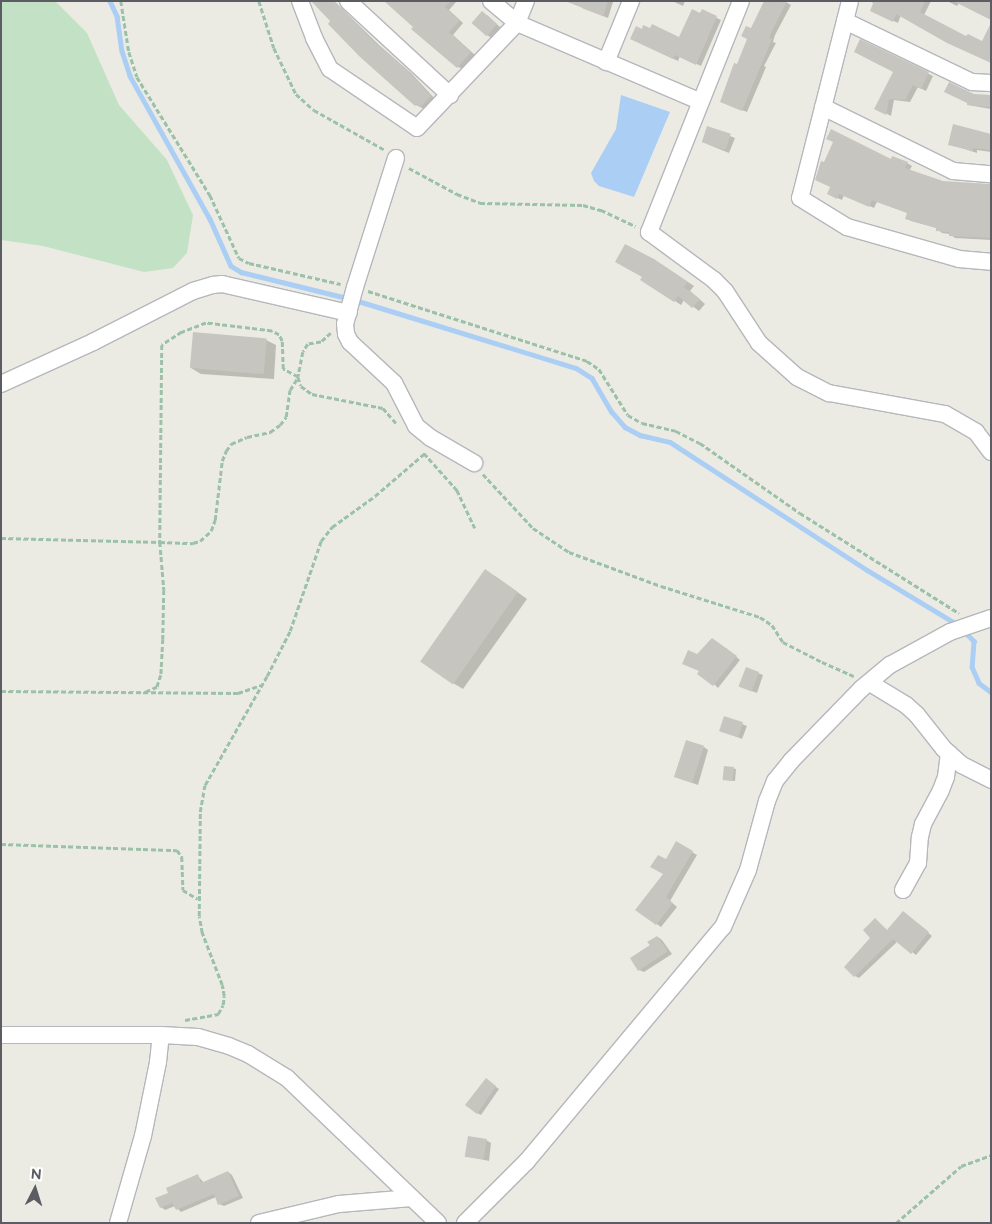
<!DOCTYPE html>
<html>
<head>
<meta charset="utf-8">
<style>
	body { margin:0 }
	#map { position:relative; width:992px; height:1224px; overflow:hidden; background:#ecebe3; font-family:Raleway,sans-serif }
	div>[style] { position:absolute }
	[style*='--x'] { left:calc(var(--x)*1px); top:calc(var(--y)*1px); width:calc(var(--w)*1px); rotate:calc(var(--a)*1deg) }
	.green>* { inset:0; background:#c2e1c5 }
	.water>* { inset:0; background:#abcef4 }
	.shadow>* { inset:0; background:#0003 }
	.stream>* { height:4.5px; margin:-2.25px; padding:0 2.25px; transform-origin:2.25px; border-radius:2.25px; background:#abcef4 }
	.building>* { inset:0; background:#c7c5c0; transform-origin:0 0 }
	.path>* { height:2.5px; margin-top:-1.25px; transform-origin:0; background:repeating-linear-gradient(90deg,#9cc1a9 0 5px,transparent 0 7.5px) }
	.roads { filter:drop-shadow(1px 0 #b5b7bc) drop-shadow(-1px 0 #b5b7bc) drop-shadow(0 1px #b5b7bc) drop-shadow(0 -1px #b5b7bc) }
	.minor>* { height:16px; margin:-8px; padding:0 8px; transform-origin:8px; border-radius:8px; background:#fff }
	span { translate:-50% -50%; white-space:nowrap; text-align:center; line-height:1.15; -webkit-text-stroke:4px #fff; paint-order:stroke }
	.frame { position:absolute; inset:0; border:2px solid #5b5d62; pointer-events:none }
	.north { position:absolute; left:10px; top:1164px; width:50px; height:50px; -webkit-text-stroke:4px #fff; paint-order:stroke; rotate:5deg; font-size:14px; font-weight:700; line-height:20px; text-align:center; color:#5b5d62 }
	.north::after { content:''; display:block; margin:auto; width:18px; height:22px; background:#5b5d62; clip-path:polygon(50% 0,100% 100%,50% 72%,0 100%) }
</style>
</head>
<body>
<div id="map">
	<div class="green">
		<i style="clip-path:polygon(1px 1px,55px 1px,87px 33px,119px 105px,167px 160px,193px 215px,187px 253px,173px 268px,144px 272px,43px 246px,1px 240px)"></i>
	</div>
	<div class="water">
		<i style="clip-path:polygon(621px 95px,670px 112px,634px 197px,599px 186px,594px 181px,591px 173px,616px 129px)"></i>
	</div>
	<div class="shadow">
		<i style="clip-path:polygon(334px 1px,379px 45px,411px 73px,436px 100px,426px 110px,416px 105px)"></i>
		<i style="clip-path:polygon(385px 1px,457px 1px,449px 10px,463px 23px,453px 35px,475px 55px,463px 69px,458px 67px)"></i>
		<i style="clip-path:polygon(582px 1px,612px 1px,613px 2px,608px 18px,582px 8px,584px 2px)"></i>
		<i style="clip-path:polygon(672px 1px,685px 1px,683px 6px)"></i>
		<i style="clip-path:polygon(784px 1px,791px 5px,775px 35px,773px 42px,776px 43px,764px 66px,766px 67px,747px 112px,726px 104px,751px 30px)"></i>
		<i style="clip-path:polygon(870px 1px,931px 1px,924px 15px,967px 38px,968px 36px,984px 43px,991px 44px,991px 62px,953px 45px,901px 15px,898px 23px,876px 13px,871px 11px,875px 4px)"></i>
		<i style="clip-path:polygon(947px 1px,985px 1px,959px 3px,957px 6px)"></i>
		<i style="clip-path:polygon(702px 11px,721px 20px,701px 66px,680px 56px,678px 61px,636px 41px,642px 30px,651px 30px,680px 39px)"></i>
		<i style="clip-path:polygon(487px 15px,501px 28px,491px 38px,473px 23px)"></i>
		<i style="clip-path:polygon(861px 41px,933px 76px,926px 91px,918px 87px,910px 102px,894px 100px,891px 116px,876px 108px,894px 72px)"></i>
		<i style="clip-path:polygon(974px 95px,991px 95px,991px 109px,968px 105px)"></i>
		<i style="clip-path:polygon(991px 131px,991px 152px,977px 150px,977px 153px,949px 144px,990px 135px)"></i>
		<i style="clip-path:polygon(730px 136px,735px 138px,729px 153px,707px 144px)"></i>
		<i style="clip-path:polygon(891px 160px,907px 163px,912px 166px,909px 171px,943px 183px,991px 185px,991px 240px,955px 238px,950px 234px,942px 233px,937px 228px,911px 221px,907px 218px,908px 213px,877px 202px,874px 208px,844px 195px,842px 200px,833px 196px)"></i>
		<i style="clip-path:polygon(661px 264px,694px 286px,690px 291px,705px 304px,699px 311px,684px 300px,681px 305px,642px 279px)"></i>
		<i style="clip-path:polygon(266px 340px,276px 345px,274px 379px,201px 374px,191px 368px)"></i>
		<i style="clip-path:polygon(495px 576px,527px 599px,463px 689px,453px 683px)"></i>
		<i style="clip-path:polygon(726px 648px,740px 660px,718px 688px,701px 671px,697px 655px)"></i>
		<i style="clip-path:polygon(758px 673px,763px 675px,757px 693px,741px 687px)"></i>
		<i style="clip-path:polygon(742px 724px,747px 726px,742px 739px,720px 730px)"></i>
		<i style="clip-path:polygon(704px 747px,708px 750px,698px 785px,676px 777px)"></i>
		<i style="clip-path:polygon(725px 767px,736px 769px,735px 781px,726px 780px)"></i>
		<i style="clip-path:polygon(677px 843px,697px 855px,670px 901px,677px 907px,661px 927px,637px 910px,665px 874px,666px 861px)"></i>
		<i style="clip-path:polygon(908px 916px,932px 936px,916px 955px,898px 941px,859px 978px,855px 976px,872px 938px,876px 920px,888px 931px)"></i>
		<i style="clip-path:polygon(658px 937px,662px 940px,672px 954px,644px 972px,639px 970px)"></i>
		<i style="clip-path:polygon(489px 1082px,499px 1089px,481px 1115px,477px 1113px)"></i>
		<i style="clip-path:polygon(486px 1140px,491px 1143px,489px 1161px,467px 1156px)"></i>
		<i style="clip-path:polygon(228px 1172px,232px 1175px,243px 1198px,224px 1206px,219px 1204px,216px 1197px,181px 1212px,175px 1206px,165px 1210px,161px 1207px,170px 1194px,198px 1176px,204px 1183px)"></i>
	</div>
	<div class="stream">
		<i style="--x:110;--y:1;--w:17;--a:65"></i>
		<i style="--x:117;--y:16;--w:35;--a:82"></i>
		<i style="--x:122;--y:51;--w:26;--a:72"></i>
		<i style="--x:130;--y:76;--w:164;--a:60.8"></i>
		<i style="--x:210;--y:219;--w:51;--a:65.9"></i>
		<i style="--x:231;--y:266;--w:12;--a:31"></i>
		<i style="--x:241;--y:272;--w:117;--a:13.8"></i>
		<i style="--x:355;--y:300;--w:231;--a:17.1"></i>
		<i style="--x:576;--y:368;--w:19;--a:32"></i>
		<i style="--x:592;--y:378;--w:39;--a:60"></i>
		<i style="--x:612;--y:412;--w:20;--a:49"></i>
		<i style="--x:625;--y:427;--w:17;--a:28"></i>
		<i style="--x:640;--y:435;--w:31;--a:13"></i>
		<i style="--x:670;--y:442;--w:235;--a:33"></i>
		<i style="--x:867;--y:570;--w:106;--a:31.1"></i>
		<i style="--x:965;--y:632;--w:13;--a:45"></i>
		<i style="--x:974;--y:641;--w:26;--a:94"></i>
		<i style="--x:972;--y:667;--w:17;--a:66"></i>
		<i style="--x:979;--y:683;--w:15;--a:37"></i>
	</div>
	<div class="building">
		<i style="clip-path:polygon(311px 1px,334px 1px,373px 41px,405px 68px,431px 96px,420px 107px,417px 104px,415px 106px,359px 56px,328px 24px,330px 21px)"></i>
		<i style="clip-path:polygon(384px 1px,451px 1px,445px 7px,460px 20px,449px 32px,471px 52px,457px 68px,411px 29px,413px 27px)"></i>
		<i style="clip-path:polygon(565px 1px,608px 1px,603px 16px)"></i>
		<i style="clip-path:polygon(764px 1px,787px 1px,771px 33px,769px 38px,772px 39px,742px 111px,720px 102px,734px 63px,737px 64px,747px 39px,741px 36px,746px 26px,751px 28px)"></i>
		<i style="clip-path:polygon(874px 1px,925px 1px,920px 12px,966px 36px,968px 34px,982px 41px,991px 23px,991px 63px,947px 43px,896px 14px,893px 22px,870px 11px)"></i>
		<i style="clip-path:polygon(953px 1px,991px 1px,991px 20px)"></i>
		<i style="clip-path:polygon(692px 9px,700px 13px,702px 9px,717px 16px,696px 65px,675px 55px,673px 59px,630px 39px,636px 26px,642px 29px,643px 25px,650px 28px,652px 24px,679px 37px)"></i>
		<i style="left:482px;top:11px;width:20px;height:16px;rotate:41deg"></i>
		<i style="clip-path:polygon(860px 39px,929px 72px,921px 89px,913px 85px,905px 100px,889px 99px,886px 115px,874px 109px,893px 72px,854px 52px)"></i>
		<i style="clip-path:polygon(949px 82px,974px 94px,991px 95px,990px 107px,967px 105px,967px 103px,944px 92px)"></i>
		<i style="clip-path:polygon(953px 124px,991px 134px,991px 150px,973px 148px,973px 151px,948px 145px)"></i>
		<i style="left:707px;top:126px;width:25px;height:17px;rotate:18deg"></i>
		<i style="clip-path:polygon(831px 129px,891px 159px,892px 156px,908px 162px,905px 168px,943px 181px,991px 184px,991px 238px,949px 236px,949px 232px,936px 231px,936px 228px,905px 219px,907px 213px,872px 200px,869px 207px,839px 194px,837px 199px,827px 194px,830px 187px,815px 180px,821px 161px,824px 162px,833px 142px,826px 139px)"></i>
		<i style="clip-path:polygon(625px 244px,654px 259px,688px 282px,684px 287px,700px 299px,692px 308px,678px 296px,674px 302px,640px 280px,642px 277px,615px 262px)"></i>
		<i style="left:193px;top:332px;width:74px;height:36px;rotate:5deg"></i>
		<i style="left:485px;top:569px;width:40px;height:113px;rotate:35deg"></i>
		<i style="clip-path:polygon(712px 638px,737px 656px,713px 686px,697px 674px,699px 671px,682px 664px,688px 650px,697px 654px)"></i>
		<i style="left:746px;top:667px;width:14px;height:21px;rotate:21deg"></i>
		<i style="left:724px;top:716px;width:20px;height:16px;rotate:18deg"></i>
		<i style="left:686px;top:740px;width:19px;height:39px;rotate:18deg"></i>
		<i style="left:724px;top:766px;width:10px;height:14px;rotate:6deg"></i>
		<i style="clip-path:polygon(676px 841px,693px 851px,666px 897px,673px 903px,656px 925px,635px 910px,663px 874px,650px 867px,658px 855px,666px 859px)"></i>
		<i style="clip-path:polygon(903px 911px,929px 932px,911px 954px,893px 939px,854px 977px,844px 967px,870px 938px,863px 930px,875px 918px,887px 930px)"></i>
		<i style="clip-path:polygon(657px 936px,668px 951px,638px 971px,630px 958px,650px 945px,647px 942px)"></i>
		<i style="clip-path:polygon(486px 1078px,496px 1086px,477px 1114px,465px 1105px)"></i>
		<i style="left:468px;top:1136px;width:19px;height:21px;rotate:9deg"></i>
		<i style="clip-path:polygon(228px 1171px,239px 1196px,218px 1205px,214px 1194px,176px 1210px,172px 1203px,160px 1208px,155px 1198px,168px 1193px,166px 1188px,198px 1174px,201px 1183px)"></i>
	</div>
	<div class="path">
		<i style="--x:121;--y:1;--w:52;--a:81.1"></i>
		<i style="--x:129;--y:52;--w:26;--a:72"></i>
		<i style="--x:137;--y:77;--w:139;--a:58.3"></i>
		<i style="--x:210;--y:195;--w:69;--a:65.3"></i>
		<i style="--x:239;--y:258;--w:11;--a:27"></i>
		<i style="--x:249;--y:263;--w:94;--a:12.9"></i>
		<i style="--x:259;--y:1;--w:49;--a:72.3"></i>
		<i style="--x:274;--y:48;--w:51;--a:64.4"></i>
		<i style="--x:296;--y:94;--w:24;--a:42"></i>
		<i style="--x:314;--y:110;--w:81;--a:29.4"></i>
		<i style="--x:409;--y:168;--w:55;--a:28.4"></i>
		<i style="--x:457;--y:194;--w:25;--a:21"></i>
		<i style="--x:480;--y:203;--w:103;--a:1.1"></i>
		<i style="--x:583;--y:205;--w:19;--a:16"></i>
		<i style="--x:601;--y:210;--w:38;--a:25"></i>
		<i style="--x:368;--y:291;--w:230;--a:17.7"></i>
		<i style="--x:587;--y:361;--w:14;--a:34"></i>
		<i style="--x:599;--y:369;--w:54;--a:57.8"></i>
		<i style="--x:628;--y:415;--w:16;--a:30"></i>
		<i style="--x:642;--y:423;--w:35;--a:13"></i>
		<i style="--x:676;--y:431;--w:27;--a:27"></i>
		<i style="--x:700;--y:443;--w:122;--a:35"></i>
		<i style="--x:800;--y:513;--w:188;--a:32.2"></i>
		<i style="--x:331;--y:333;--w:13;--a:138"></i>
		<i style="--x:321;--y:342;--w:13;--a:171"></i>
		<i style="--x:308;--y:344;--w:9;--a:122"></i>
		<i style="--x:303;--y:352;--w:25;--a:101"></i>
		<i style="--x:298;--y:377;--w:9;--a:72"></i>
		<i style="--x:301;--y:386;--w:14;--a:36"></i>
		<i style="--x:312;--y:394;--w:72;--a:11.2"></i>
		<i style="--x:383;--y:408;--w:20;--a:49"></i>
		<i style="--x:424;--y:453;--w:50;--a:48.3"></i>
		<i style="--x:457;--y:490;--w:42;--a:64.7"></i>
		<i style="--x:483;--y:474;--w:74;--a:47.2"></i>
		<i style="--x:533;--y:528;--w:43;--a:33.7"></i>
		<i style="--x:569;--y:552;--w:98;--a:20.3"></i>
		<i style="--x:661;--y:586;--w:104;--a:17.4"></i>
		<i style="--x:760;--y:617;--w:14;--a:34"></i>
		<i style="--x:772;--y:625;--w:20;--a:57"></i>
		<i style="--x:783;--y:642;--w:44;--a:27.1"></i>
		<i style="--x:822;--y:662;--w:35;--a:24"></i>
		<i style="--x:1;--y:538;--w:159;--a:1.4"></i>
		<i style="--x:160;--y:542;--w:33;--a:2"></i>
		<i style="--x:193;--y:543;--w:7;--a:-16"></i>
		<i style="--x:200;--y:541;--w:15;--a:-42"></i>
		<i style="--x:211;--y:531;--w:12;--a:-70"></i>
		<i style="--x:215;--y:520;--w:59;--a:-83.2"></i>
		<i style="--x:222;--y:461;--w:11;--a:-68"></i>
		<i style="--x:226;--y:451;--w:9;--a:-54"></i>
		<i style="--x:231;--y:444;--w:17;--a:-24"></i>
		<i style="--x:247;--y:437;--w:24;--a:-12"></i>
		<i style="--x:270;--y:432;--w:12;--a:-35"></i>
		<i style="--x:280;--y:425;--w:10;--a:-53"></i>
		<i style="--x:286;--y:417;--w:27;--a:-82"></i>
		<i style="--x:290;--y:390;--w:15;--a:-58"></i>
		<i style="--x:298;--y:377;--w:17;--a:-152"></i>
		<i style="--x:283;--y:369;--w:28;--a:-92"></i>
		<i style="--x:282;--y:341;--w:7;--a:-117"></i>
		<i style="--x:279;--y:335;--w:8;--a:-150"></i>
		<i style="--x:272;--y:331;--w:66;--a:-173.1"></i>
		<i style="--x:206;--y:323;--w:26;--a:159"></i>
		<i style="--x:182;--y:332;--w:24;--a:147"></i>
		<i style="--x:162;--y:345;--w:197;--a:90.6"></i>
		<i style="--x:160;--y:542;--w:48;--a:85.2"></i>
		<i style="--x:164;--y:590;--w:49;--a:91.2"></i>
		<i style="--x:163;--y:639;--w:36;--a:93"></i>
		<i style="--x:161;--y:675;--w:13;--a:108"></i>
		<i style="--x:157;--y:687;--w:14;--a:155"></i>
		<i style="--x:1;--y:691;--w:237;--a:0.5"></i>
		<i style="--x:238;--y:693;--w:24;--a:-19"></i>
		<i style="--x:1;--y:844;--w:176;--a:2"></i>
		<i style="--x:177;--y:850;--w:9;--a:54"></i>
		<i style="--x:182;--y:857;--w:33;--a:88"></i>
		<i style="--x:183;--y:890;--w:17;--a:31"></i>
		<i style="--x:185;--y:1020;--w:34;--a:-10"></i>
		<i style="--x:218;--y:1014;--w:10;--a:-61"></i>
		<i style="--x:223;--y:1005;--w:9;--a:-84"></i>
		<i style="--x:224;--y:996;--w:11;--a:-100"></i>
		<i style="--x:222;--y:985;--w:56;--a:-111"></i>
		<i style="--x:202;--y:933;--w:17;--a:-100"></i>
		<i style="--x:199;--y:916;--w:104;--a:-89.4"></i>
		<i style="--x:200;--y:812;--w:27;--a:-80"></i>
		<i style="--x:205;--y:785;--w:125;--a:-60.4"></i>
		<i style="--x:267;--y:676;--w:51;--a:-62.9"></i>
		<i style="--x:290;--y:631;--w:95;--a:-71"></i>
		<i style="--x:321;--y:541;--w:18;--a:-52"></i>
		<i style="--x:332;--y:527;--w:53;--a:-35.8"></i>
		<i style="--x:375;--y:496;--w:66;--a:-40.7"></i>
		<i style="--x:896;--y:1223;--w:86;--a:-41.2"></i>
		<i style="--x:961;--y:1166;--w:32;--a:-20"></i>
	</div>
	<div class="roads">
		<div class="minor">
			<i style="--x:300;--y:1;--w:40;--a:69"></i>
			<i style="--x:314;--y:38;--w:35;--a:63"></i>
			<i style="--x:330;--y:69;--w:105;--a:34.1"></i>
			<i style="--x:417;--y:128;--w:145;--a:-46.4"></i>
			<i style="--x:517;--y:23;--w:24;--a:-68"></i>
			<i style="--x:348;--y:1;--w:139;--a:42.7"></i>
			<i style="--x:491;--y:1;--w:34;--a:40"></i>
			<i style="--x:517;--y:23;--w:198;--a:23.2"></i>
			<i style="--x:741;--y:1;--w:249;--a:111.7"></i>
			<i style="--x:649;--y:232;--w:81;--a:36.4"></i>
			<i style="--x:714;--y:280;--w:16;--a:45"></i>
			<i style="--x:725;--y:291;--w:62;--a:56.8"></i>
			<i style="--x:759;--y:343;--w:51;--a:41.8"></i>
			<i style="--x:797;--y:377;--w:36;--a:27"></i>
			<i style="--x:829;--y:393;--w:118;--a:10.3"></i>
			<i style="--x:945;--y:414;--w:36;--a:30"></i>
			<i style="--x:976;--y:432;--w:25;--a:53"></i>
			<i style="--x:850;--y:1;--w:203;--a:104.2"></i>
			<i style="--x:800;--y:198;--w:55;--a:31.7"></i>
			<i style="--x:847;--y:227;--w:116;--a:15.9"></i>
			<i style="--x:959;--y:259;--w:32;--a:5"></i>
			<i style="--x:845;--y:21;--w:141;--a:25.7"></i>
			<i style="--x:972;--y:82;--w:19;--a:3"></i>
			<i style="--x:606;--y:62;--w:66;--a:-67.7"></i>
			<i style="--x:823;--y:107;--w:145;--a:26.2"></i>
			<i style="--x:953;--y:171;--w:38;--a:5"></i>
			<i style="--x:396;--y:158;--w:135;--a:107.6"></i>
			<i style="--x:355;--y:287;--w:38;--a:105"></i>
			<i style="--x:345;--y:324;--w:10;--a:84"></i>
			<i style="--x:346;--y:334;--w:9;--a:63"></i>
			<i style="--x:350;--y:342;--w:60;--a:43"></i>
			<i style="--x:394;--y:383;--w:48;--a:62.9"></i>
			<i style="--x:416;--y:426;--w:19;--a:39"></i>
			<i style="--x:431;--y:438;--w:50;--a:30.2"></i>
			<i style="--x:1;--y:384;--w:101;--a:-24.5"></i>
			<i style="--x:93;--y:342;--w:112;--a:-27"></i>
			<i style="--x:193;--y:291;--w:21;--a:-17"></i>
			<i style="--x:213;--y:285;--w:9;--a:-6"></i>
			<i style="--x:222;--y:284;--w:130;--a:12.9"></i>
			<i style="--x:870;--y:683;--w:42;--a:31.4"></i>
			<i style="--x:906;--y:705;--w:15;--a:42"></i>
			<i style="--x:917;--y:715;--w:43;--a:51.5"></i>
			<i style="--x:944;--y:749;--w:24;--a:42"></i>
			<i style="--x:962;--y:765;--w:33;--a:27"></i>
			<i style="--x:903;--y:890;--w:31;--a:-61"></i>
			<i style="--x:918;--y:863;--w:26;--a:-86"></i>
			<i style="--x:920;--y:837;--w:13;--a:-77"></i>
			<i style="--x:923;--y:824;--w:38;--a:-62"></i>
			<i style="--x:941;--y:790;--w:14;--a:-69"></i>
			<i style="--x:946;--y:777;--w:24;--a:-83"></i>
			<i style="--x:1;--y:1035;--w:160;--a:0"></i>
			<i style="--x:161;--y:1035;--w:37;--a:3"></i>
			<i style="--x:198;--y:1037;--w:32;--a:16"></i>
			<i style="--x:229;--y:1046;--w:21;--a:23"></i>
			<i style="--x:248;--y:1054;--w:46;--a:31.6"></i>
			<i style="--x:287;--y:1078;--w:209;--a:43.8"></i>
			<i style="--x:118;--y:1223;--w:91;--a:-74"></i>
			<i style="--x:143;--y:1136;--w:76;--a:-78.5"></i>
			<i style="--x:158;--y:1062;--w:27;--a:-84"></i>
			<i style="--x:259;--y:1223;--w:82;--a:-13.4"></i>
			<i style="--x:339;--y:1204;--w:73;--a:-4.7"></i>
			<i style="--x:465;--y:1223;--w:88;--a:-45"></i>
			<i style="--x:527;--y:1161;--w:305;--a:-50.1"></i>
			<i style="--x:723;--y:927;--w:62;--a:-66.3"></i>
			<i style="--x:748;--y:870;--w:72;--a:-74.6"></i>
			<i style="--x:767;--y:801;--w:22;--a:-68"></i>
			<i style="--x:775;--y:781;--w:26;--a:-51"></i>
			<i style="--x:791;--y:761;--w:100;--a:-45.8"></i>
			<i style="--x:861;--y:689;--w:38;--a:-40"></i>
			<i style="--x:890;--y:665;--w:68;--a:-28.8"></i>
			<i style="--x:950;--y:632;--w:43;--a:-18.9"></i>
		</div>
	</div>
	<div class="frame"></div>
	<div class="north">N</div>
</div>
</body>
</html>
